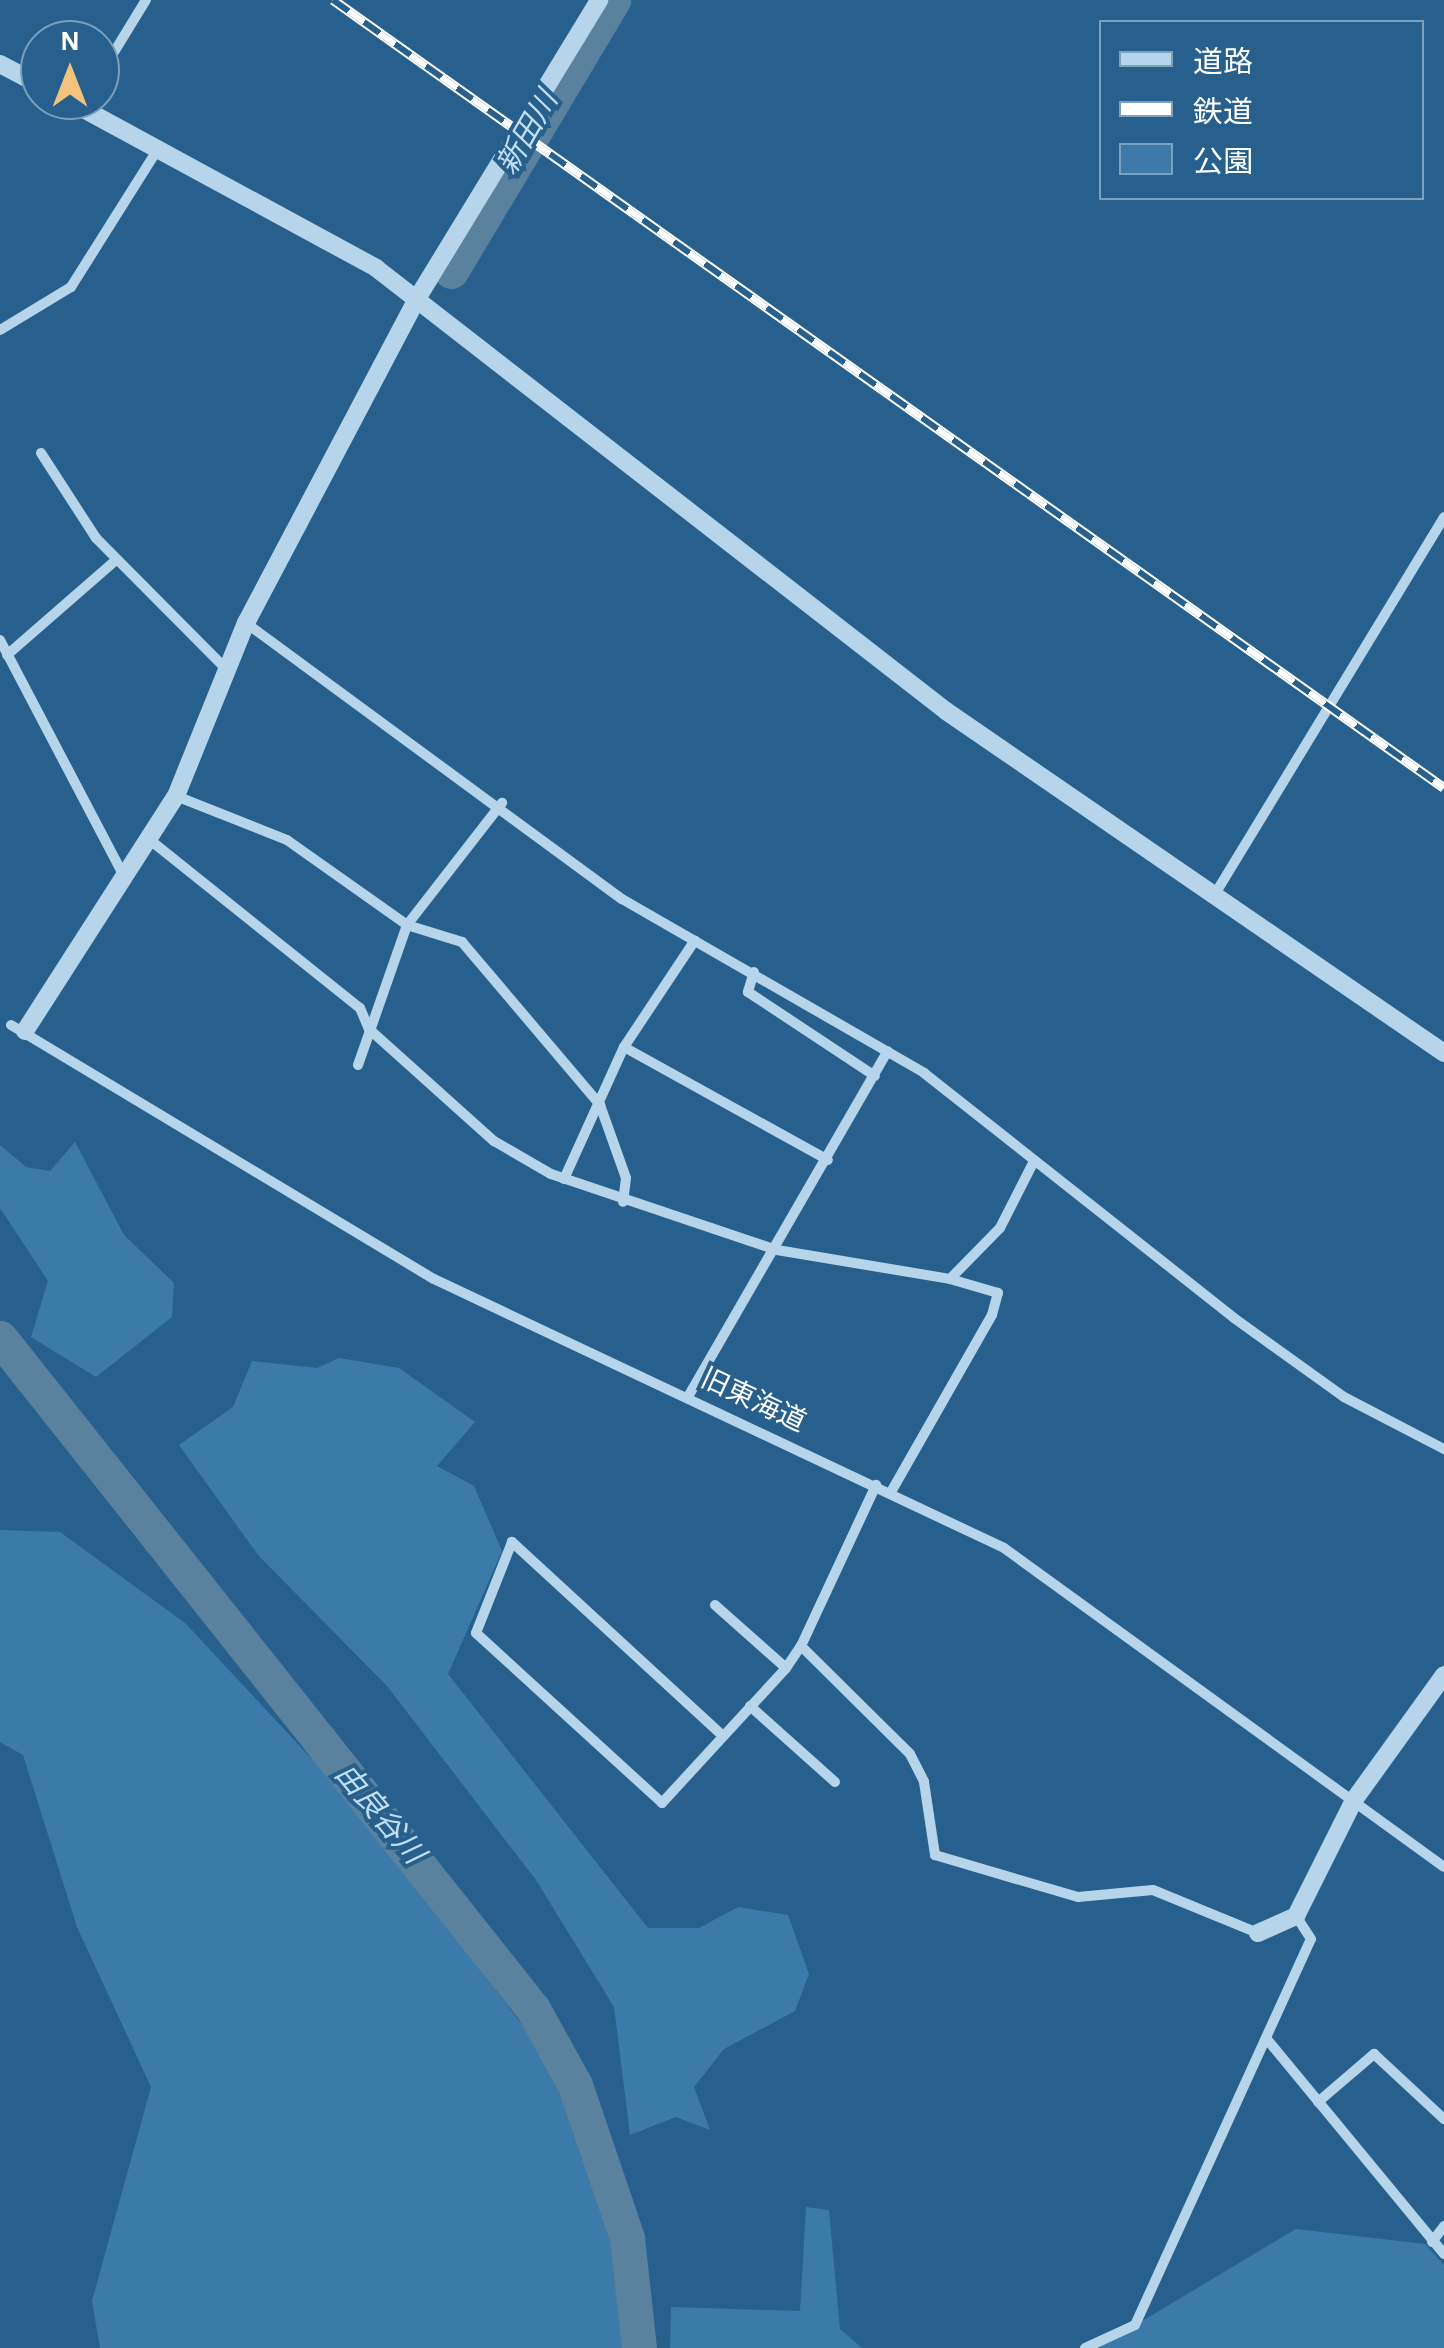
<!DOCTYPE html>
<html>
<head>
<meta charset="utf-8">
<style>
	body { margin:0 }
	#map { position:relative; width:1444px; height:2348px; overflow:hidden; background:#27608d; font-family:"Alegreya Sans","Noto Sans JP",sans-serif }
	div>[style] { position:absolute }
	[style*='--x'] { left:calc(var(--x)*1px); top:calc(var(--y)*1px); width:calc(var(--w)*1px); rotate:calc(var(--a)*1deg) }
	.green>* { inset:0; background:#3c7ba9 }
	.river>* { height:35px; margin:-17.5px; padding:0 17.5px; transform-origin:17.5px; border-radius:17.5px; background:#5a819e }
	.minor>* { height:10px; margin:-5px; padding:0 5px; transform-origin:5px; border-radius:5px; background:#b7d5ea }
	.tertiary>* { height:18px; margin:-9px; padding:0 9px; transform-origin:9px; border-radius:9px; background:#b7d5ea }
	.rail>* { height:10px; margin-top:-5px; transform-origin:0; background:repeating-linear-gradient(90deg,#27608d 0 19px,#fff 0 38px); box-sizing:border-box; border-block:2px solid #fff }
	span { translate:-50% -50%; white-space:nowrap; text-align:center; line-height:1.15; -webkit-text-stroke:8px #27608d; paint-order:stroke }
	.street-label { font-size:28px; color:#fff }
	.water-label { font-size:30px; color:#c3def1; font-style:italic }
	.legend { position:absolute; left:1099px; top:20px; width:325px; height:180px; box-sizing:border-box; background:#27608d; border:2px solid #7da0bb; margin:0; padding:12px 18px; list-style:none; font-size:30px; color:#fff }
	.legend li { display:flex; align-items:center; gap:20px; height:50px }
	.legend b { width:50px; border:2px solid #7da0bb }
	.north { position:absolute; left:20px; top:20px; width:100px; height:100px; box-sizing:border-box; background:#27608d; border:2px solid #7da0bb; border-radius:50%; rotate:0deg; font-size:28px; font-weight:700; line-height:40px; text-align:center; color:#fff }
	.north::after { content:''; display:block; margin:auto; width:35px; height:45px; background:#f3c27c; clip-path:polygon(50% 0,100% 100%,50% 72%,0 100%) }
</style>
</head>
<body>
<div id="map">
	<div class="green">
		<i style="clip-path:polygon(75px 1142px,124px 1235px,174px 1283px,172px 1317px,96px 1377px,31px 1337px,48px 1281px,0 1208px,0 1145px,26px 1167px,50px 1171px)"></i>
		<i style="clip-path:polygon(339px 1358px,399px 1368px,475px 1422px,437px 1466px,474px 1486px,502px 1551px,448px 1674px,648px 1928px,699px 1928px,738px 1907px,788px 1915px,809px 1974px,795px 2011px,724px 2049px,694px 2087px,710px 2130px,676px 2117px,630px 2135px,614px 2007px,536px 1880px,387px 1686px,258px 1555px,179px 1445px,233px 1407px,252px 1361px,317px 1368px)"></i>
		<i style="clip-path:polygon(0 1530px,60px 1532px,185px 1623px,353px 1803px,561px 2076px,616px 2246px,622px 2348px,100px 2348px,92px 2301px,151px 2087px,77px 1927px,23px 1755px,0 1742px)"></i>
		<i style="clip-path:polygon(806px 2207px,829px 2210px,840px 2329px,862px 2348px,670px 2348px,671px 2307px,800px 2311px)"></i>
		<i style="clip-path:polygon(1296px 2229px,1425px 2244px,1444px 2265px,1444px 2348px,1097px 2348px)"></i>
	</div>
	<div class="river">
		<i style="--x:451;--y:271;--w:316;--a:-59.1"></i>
		<i style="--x:0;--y:1338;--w:857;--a:51.54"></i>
		<i style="--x:533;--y:2009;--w:87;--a:61.1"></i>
		<i style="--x:575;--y:2085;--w:162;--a:71.2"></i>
		<i style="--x:627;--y:2238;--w:111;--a:83.8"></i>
	</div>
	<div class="minor">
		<i style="--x:100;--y:75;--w:88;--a:-58.5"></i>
		<i style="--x:0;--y:330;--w:83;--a:-31.2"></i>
		<i style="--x:71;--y:287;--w:165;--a:-57.8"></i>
		<i style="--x:41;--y:453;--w:101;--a:57.1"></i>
		<i style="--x:96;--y:538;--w:186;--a:45.2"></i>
		<i style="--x:246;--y:623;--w:466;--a:36.3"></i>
		<i style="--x:622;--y:899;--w:349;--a:29.9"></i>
		<i style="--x:924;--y:1073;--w:395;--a:38.3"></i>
		<i style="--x:1234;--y:1318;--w:135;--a:35.7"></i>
		<i style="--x:1344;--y:1397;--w:113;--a:27.5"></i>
		<i style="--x:0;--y:640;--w:262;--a:62.3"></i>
		<i style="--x:7;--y:655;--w:145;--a:-41.1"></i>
		<i style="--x:176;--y:796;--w:119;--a:21.6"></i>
		<i style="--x:287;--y:840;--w:147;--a:35.3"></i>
		<i style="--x:407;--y:925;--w:155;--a:-52.1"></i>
		<i style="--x:150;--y:840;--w:269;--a:38.7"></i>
		<i style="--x:360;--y:1008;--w:23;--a:67"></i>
		<i style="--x:369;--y:1029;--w:168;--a:41.9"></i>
		<i style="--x:494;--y:1141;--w:66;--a:30.1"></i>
		<i style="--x:551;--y:1174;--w:238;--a:18.6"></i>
		<i style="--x:777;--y:1250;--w:175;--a:9.5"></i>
		<i style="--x:1215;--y:894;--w:441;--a:-58.7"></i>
		<i style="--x:754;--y:972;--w:21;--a:107"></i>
		<i style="--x:748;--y:992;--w:152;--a:33.5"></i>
		<i style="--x:11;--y:1025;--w:493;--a:31"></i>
		<i style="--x:434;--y:1279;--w:630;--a:25.26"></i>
		<i style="--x:1004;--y:1548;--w:543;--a:35.94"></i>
		<i style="--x:624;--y:1047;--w:233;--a:29"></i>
		<i style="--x:358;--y:1065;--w:148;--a:-70.7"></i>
		<i style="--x:407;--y:925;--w:58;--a:17.2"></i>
		<i style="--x:462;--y:942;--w:214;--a:49.7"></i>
		<i style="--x:600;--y:1105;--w:77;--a:70.4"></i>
		<i style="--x:626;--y:1178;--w:24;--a:97"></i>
		<i style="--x:564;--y:1179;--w:145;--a:-65.6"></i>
		<i style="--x:624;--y:1047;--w:128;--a:-56.4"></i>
		<i style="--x:689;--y:1395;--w:397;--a:-60"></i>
		<i style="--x:891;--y:1492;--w:204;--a:-60.3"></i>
		<i style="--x:992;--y:1315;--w:23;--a:-75"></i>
		<i style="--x:998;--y:1293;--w:50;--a:-163.7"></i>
		<i style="--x:950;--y:1279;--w:71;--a:-45.6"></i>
		<i style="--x:1000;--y:1228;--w:71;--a:-63.1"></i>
		<i style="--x:715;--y:1605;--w:95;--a:41.6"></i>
		<i style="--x:801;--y:1646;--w:153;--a:44.7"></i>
		<i style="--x:910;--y:1754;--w:31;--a:63"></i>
		<i style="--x:924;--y:1782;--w:74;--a:81.4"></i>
		<i style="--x:935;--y:1855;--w:149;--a:16.4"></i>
		<i style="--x:1078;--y:1897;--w:75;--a:-5.3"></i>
		<i style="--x:1153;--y:1890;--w:113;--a:22.3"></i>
		<i style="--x:750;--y:1706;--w:114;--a:41.8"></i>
		<i style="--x:723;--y:1736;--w:287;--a:-137.4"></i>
		<i style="--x:512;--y:1542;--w:98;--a:111.6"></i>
		<i style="--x:476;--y:1633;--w:252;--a:42.4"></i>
		<i style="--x:662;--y:1803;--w:183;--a:-47.4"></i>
		<i style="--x:786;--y:1668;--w:27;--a:-56"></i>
		<i style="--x:801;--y:1646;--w:178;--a:-65"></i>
		<i style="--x:1266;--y:2038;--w:280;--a:50.5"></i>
		<i style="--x:1318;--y:2102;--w:74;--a:-40.6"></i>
		<i style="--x:1374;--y:2054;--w:96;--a:42.9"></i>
		<i style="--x:1432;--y:2242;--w:20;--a:-53"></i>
		<i style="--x:1085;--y:2348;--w:55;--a:-24.7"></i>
		<i style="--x:1135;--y:2325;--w:424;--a:-65.5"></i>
		<i style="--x:1311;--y:1939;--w:27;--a:-123"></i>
	</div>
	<div class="tertiary">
		<i style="--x:0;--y:64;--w:45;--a:27.7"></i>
		<i style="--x:67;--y:100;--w:352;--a:28.5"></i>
		<i style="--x:376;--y:268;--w:722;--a:37.85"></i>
		<i style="--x:946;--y:711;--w:604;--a:34.48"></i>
		<i style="--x:25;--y:1031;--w:279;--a:-57.3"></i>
		<i style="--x:176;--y:796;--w:187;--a:-68"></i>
		<i style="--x:246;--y:623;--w:369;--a:-62.2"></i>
		<i style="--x:418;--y:297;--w:348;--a:-58.6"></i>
		<i style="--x:1258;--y:1933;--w:42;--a:-24.1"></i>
		<i style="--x:1296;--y:1916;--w:130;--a:-63.4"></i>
		<i style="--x:1354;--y:1800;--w:154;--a:-54.2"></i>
	</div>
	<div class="rail">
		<i style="--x:333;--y:0;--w:1362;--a:35.35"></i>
	</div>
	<div class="street-label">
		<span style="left:753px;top:1401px;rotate:25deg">旧東海道</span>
	</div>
	<div class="water-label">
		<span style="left:528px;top:133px;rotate:-60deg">新田川</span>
		<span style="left:379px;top:1814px;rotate:50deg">由良谷川</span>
	</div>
	<ul class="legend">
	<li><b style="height:12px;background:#b7d5ea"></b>道路</li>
	<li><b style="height:12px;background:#fff"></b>鉄道</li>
	<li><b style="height:28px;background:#3c7ba9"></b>公園</li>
	</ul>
	<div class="north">N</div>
</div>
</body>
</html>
